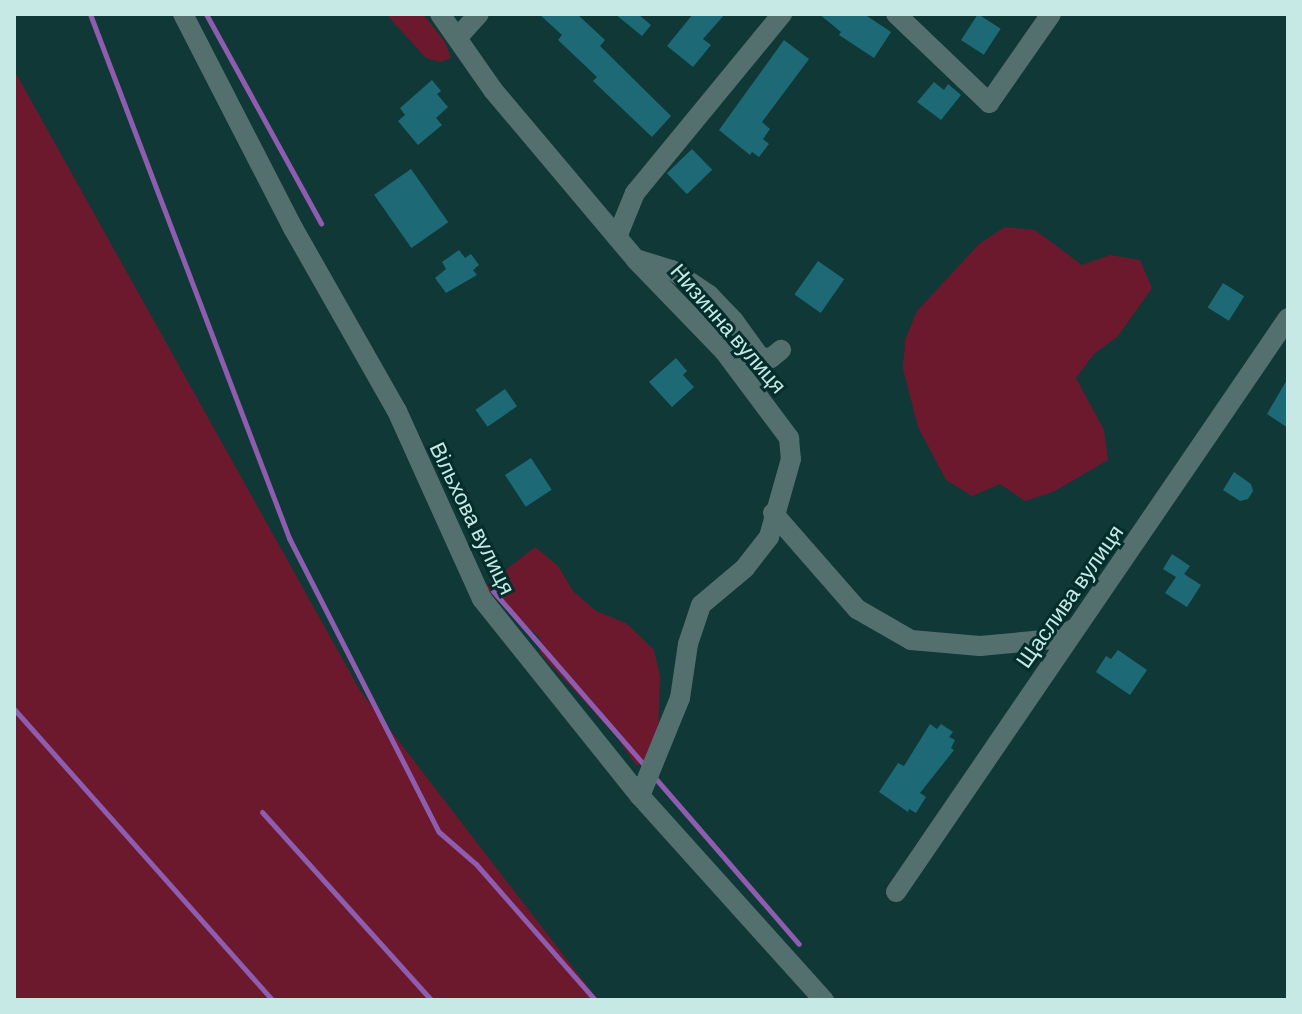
<!DOCTYPE html>
<html>
<head>
<meta charset="utf-8">
<style>
	body { margin:0 }
	#map { position:relative; width:1302px; height:1014px; overflow:hidden; background:#103836; font-family:Barlow,sans-serif }
	div>[style] { position:absolute }
	[style*='--x'] { left:calc(var(--x)*1px); top:calc(var(--y)*1px); width:calc(var(--w)*1px); rotate:calc(var(--a)*1deg) }
	.green>* { inset:0; background:#6c192e }
	.stream>* { height:5px; margin:-2.5px; padding:0 2.5px; transform-origin:2.5px; border-radius:2.5px; background:#8e5daf }
	.building>* { inset:0; background:#1d6a76; transform-origin:0 0 }
	.minor>* { height:20px; margin:-10px; padding:0 10px; transform-origin:10px; border-radius:10px; background:#54706e }
	span { translate:-50% -50%; white-space:nowrap; text-align:center; line-height:1.15; -webkit-text-stroke:6px #032e2c; paint-order:stroke }
	.street-label { font-size:22px; color:#c6e9e6 }
	.frame { position:absolute; inset:0; border:16px solid #c6e9e6; pointer-events:none }
</style>
</head>
<body>
<div id="map">
	<div class="green">
		<i style="clip-path:polygon(386px 14px,423px 14px,445px 42px,451px 58px,440px 62px,426px 58px)"></i>
		<i style="clip-path:polygon(14px 70px,361px 692px,598px 1000px,14px 1000px)"></i>
		<i style="clip-path:polygon(1005px 227px,1035px 230px,1082px 265px,1110px 255px,1140px 260px,1152px 288px,1118px 336px,1094px 354px,1076px 378px,1104px 430px,1108px 460px,1053px 492px,1025px 501px,1000px 484px,972px 496px,946px 480px,918px 427px,903px 369px,905px 340px,917px 311px,979px 244px)"></i>
		<i style="clip-path:polygon(535px 547px,558px 566px,573px 591px,596px 611px,626px 623px,654px 650px,660px 676px,658px 740px,644px 764px,636px 765px,617px 737px,540px 653px,540px 638px,484px 587px)"></i>
	</div>
	<div class="stream">
		<i style="--x:90;--y:14;--w:561;--a:69.2"></i>
		<i style="--x:289;--y:538;--w:330;--a:63"></i>
		<i style="--x:439;--y:832;--w:49;--a:40.9"></i>
		<i style="--x:476;--y:864;--w:181;--a:48.8"></i>
		<i style="--x:206;--y:14;--w:239;--a:61.2"></i>
		<i style="--x:493;--y:591;--w:230;--a:49"></i>
		<i style="--x:14;--y:709;--w:389;--a:48.4"></i>
		<i style="--x:656;--y:779;--w:218;--a:49.1"></i>
		<i style="--x:262;--y:812;--w:253;--a:48"></i>
	</div>
	<div class="building">
		<i style="clip-path:polygon(539px 14px,577px 14px,605px 40px,600px 46px,671px 116px,652px 137px,593px 81px,597px 77px,558px 40px,562px 35px)"></i>
		<i style="clip-path:polygon(615px 14px,638px 14px,651px 25px,642px 36px)"></i>
		<i style="clip-path:polygon(693px 14px,725px 14px,703px 39px,711px 45px,693px 67px,667px 46px)"></i>
		<i style="clip-path:polygon(819px 14px,864px 14px,891px 32px,874px 58px,839px 35px,841px 32px)"></i>
		<i style="left:978px;top:14px;width:27px;height:31px;rotate:33deg"></i>
		<i style="clip-path:polygon(784px 40px,809px 59px,762px 122px,770px 129px,763px 139px,769px 144px,759px 157px,752px 152px,750px 155px,719px 130px)"></i>
		<i style="clip-path:polygon(432px 80px,441px 91px,437px 94px,448px 107px,436px 118px,442px 125px,418px 145px,398px 121px,405px 115px,400px 108px)"></i>
		<i style="clip-path:polygon(934px 82px,944px 90px,948px 84px,961px 95px,941px 120px,917px 102px)"></i>
		<i style="left:692px;top:149px;width:29px;height:35px;rotate:46deg"></i>
		<i style="left:411px;top:169px;width:65px;height:45px;rotate:55deg"></i>
		<i style="clip-path:polygon(459px 250px,465px 258px,471px 254px,479px 265px,473px 270px,477px 275px,446px 293px,435px 278px,446px 269px,442px 262px)"></i>
		<i style="left:818px;top:261px;width:32px;height:41px;rotate:35deg"></i>
		<i style="left:1223px;top:283px;width:25px;height:29px;rotate:32deg"></i>
		<i style="clip-path:polygon(676px 358px,687px 371px,683px 375px,694px 387px,672px 407px,649px 382px)"></i>
		<i style="clip-path:polygon(1288px 378px,1288px 428px,1267px 414px)"></i>
		<i style="left:505px;top:389px;width:21px;height:36px;rotate:55deg"></i>
		<i style="left:531px;top:458px;width:38px;height:31px;rotate:57deg"></i>
		<i style="clip-path:polygon(1234px 472px,1251px 484px,1253px 491px,1248px 499px,1240px 501px,1223px 490px)"></i>
		<i style="clip-path:polygon(1172px 554px,1190px 566px,1184px 574px,1201px 585px,1187px 607px,1165px 593px,1176px 577px,1163px 569px)"></i>
		<i style="clip-path:polygon(1118px 650px,1147px 670px,1130px 695px,1096px 672px,1106px 656px,1111px 659px)"></i>
		<i style="clip-path:polygon(930px 724px,937px 729px,941px 724px,953px 732px,949px 737px,955px 740px,951px 748px,954px 750px,920px 793px,926px 797px,916px 813px,909px 809px,908px 812px,879px 792px,898px 763px,904px 766px)"></i>
	</div>
	<div class="minor">
		<i style="--x:183;--y:14;--w:241;--a:62.8"></i>
		<i style="--x:293;--y:228;--w:210;--a:60.4"></i>
		<i style="--x:397;--y:411;--w:206;--a:65.7"></i>
		<i style="--x:482;--y:599;--w:253;--a:51.3"></i>
		<i style="--x:640;--y:796;--w:275;--a:48"></i>
		<i style="--x:440;--y:14;--w:93;--a:55.1"></i>
		<i style="--x:493;--y:90;--w:222;--a:49.9"></i>
		<i style="--x:636;--y:260;--w:127;--a:46"></i>
		<i style="--x:724;--y:351;--w:109;--a:53.2"></i>
		<i style="--x:789;--y:438;--w:21;--a:85"></i>
		<i style="--x:791;--y:459;--w:81;--a:105.8"></i>
		<i style="--x:769;--y:537;--w:39;--a:128"></i>
		<i style="--x:745;--y:568;--w:57;--a:139.9"></i>
		<i style="--x:701;--y:605;--w:41;--a:108.4"></i>
		<i style="--x:688;--y:644;--w:55;--a:98.4"></i>
		<i style="--x:680;--y:698;--w:106;--a:112.2"></i>
		<i style="--x:896;--y:14;--w:129;--a:43.7"></i>
		<i style="--x:989;--y:103;--w:108;--a:-55.1"></i>
		<i style="--x:458;--y:37;--w:31;--a:-48"></i>
		<i style="--x:617;--y:237;--w:48;--a:-67.8"></i>
		<i style="--x:635;--y:193;--w:232;--a:-50.6"></i>
		<i style="--x:639;--y:260;--w:34;--a:17"></i>
		<i style="--x:672;--y:270;--w:45;--a:34"></i>
		<i style="--x:709;--y:295;--w:36;--a:46"></i>
		<i style="--x:734;--y:321;--w:44;--a:54.2"></i>
		<i style="--x:760;--y:357;--w:11;--a:5"></i>
		<i style="--x:771;--y:358;--w:13;--a:-39"></i>
		<i style="--x:773;--y:513;--w:128;--a:48.8"></i>
		<i style="--x:857;--y:609;--w:62;--a:29.9"></i>
		<i style="--x:911;--y:640;--w:69;--a:5"></i>
		<i style="--x:980;--y:646;--w:75;--a:-5.3"></i>
		<i style="--x:1055;--y:639;--w:21;--a:-28"></i>
		<i style="--x:896;--y:892;--w:695;--a:-55.67"></i>
	</div>
	<div class="street-label">
		<span style="left:729px;top:328px;rotate:49deg">Низинна вулиця</span>
		<span style="left:473px;top:518px;rotate:64deg">Вільхова вулиця</span>
		<span style="left:1069px;top:596px;rotate:-55deg">Щаслива вулиця</span>
	</div>
	<div class="frame"></div>
</div>
</body>
</html>
